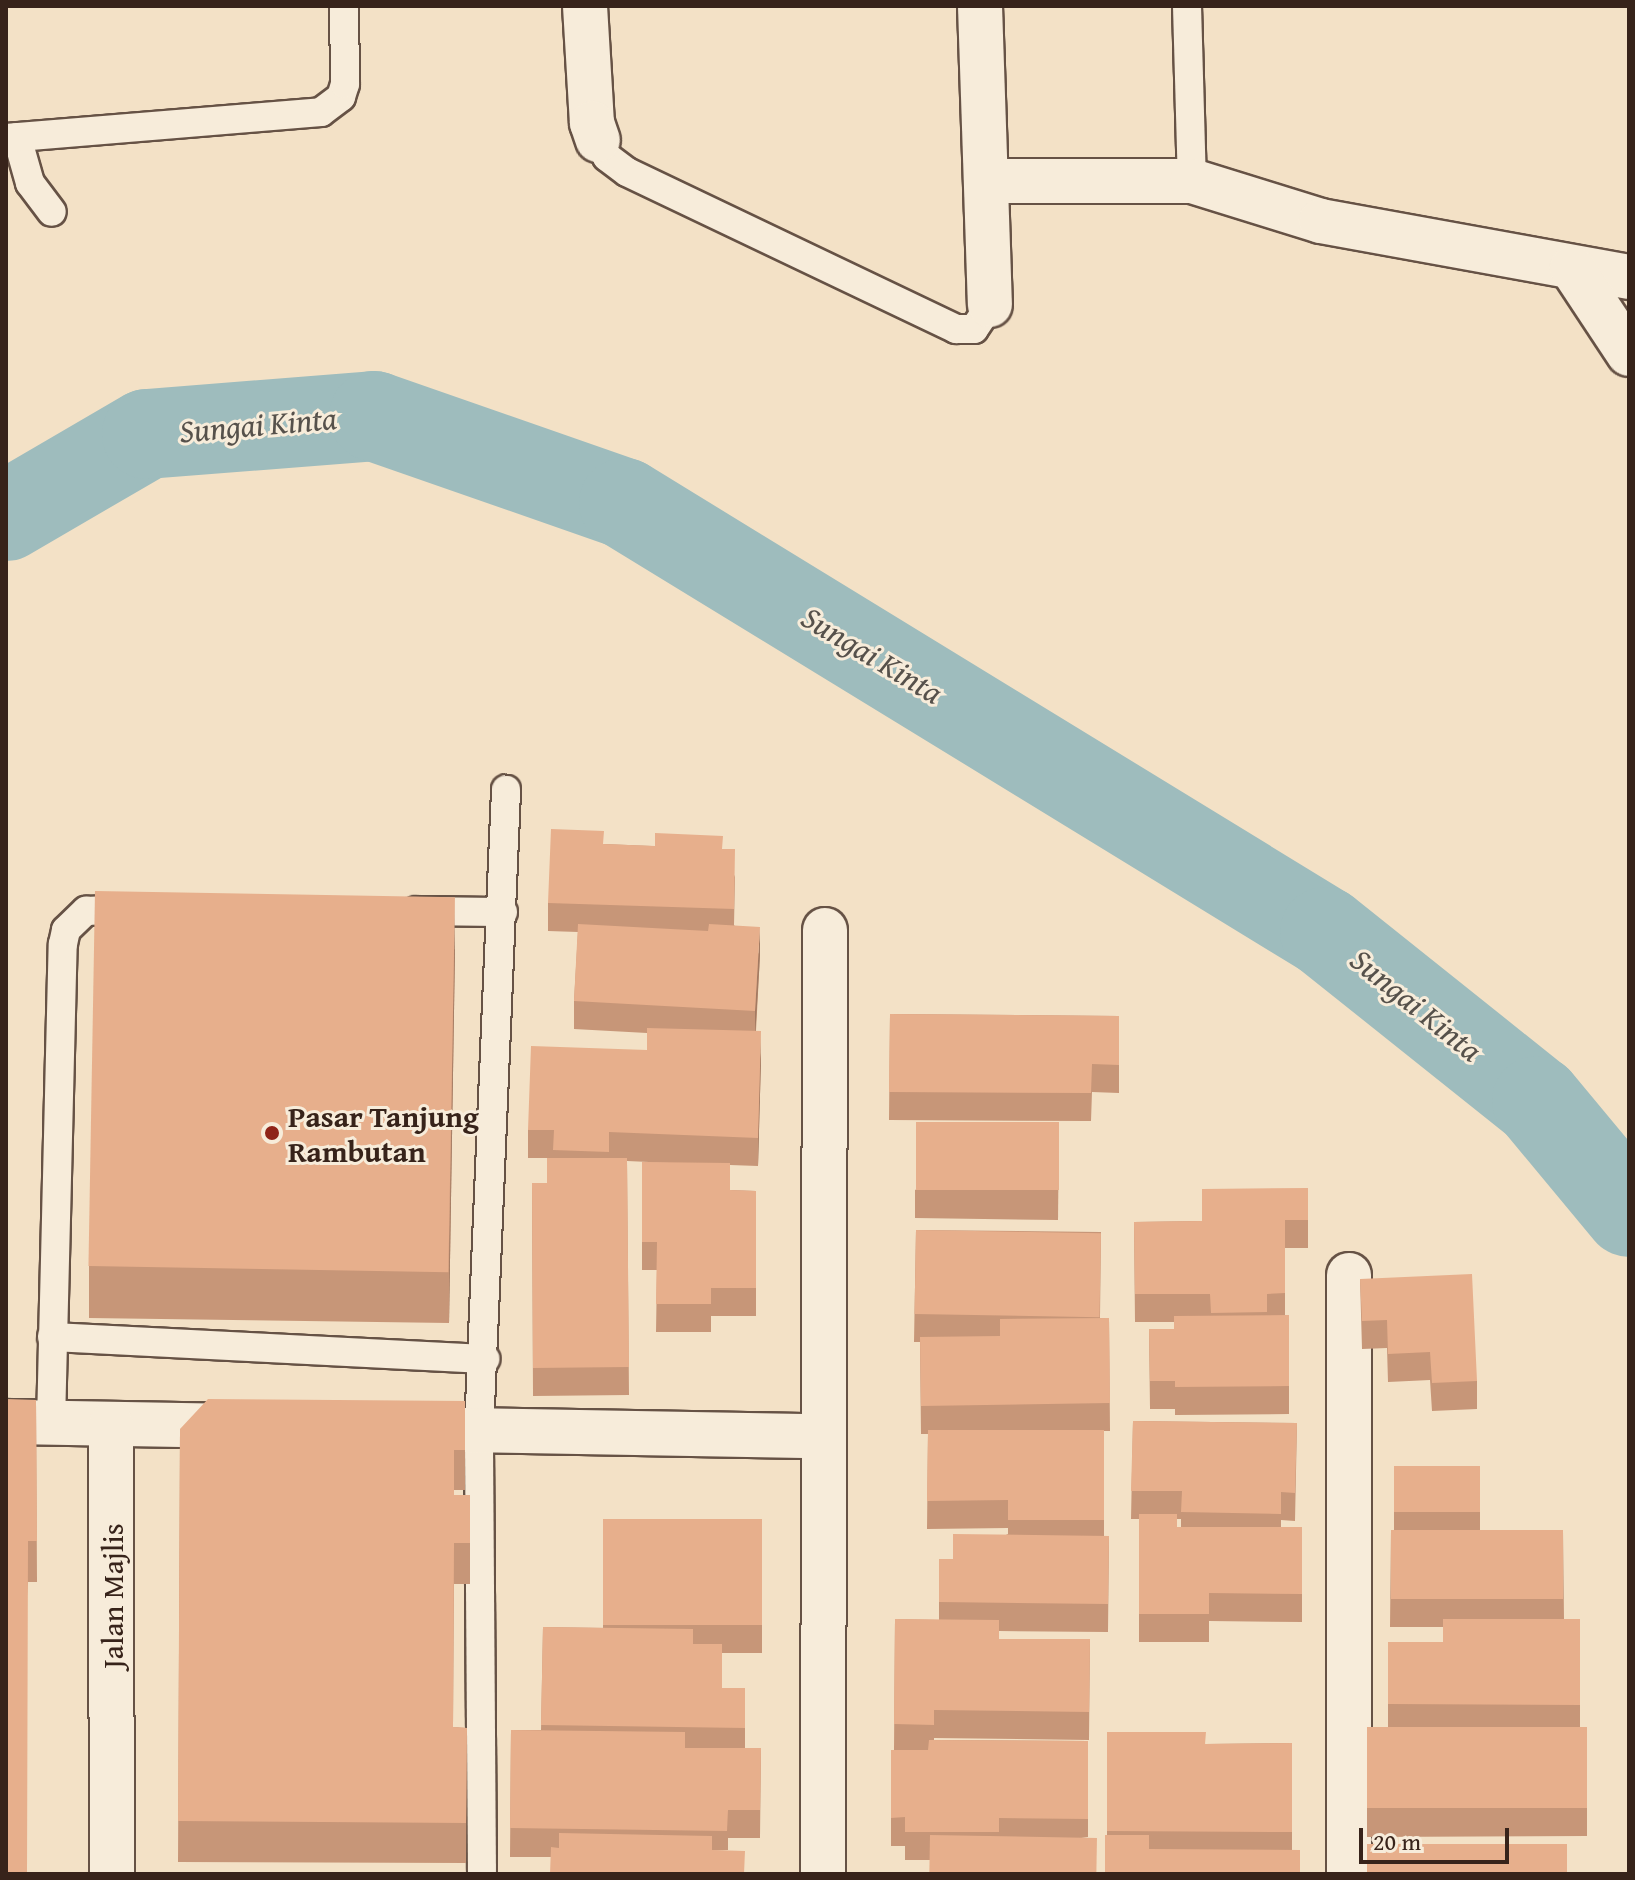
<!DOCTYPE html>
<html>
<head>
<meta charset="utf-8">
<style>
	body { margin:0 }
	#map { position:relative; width:1635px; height:1880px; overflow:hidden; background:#f3e1c6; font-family:"Gentium Book Plus",serif }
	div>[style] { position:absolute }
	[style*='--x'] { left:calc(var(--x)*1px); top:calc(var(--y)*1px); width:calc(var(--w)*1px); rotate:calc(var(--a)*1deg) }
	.river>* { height:90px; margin:-45px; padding:0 45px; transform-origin:45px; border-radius:45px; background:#9ebcbd }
	.roads { filter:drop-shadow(2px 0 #665245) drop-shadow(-2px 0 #665245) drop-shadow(0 2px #665245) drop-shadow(0 -2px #665245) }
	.service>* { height:28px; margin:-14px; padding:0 14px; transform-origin:14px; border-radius:14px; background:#f7ecda }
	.minor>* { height:44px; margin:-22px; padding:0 22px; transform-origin:22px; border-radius:22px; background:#f7ecda }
	.wall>* { inset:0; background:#c79678 }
	.shaded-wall>* { inset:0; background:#a27a62 }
	.building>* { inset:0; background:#e7af8c; transform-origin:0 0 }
	.dots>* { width:22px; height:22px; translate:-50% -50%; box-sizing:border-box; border:4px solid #f7ecda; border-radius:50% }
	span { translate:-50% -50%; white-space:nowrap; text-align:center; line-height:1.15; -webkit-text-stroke:6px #f7ecda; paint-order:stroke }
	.poi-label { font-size:30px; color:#37231a; font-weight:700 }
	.left { translate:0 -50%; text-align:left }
	.street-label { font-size:30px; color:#37231a }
	.water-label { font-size:32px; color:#56514b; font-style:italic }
	.frame { position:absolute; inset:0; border:8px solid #37231a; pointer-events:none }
	.scale { position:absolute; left:1359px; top:1828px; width:150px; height:36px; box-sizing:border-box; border:4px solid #37231a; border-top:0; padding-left:10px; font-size:24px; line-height:28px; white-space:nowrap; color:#37231a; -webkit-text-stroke:6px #f7ecda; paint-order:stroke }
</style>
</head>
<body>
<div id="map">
	<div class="river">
		<i style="--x:6;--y:516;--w:163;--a:-30.2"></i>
		<i style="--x:147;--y:434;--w:228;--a:-4.5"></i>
		<i style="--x:374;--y:416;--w:265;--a:19.2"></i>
		<i style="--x:624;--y:503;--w:822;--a:31.47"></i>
		<i style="--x:1325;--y:932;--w:271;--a:38.6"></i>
		<i style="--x:1537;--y:1101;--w:144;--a:50.3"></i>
	</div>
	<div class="roads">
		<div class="service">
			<i style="--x:1187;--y:6;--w:175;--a:88.4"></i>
			<i style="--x:17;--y:137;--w:48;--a:74.2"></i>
			<i style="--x:30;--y:183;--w:36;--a:53"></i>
			<i style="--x:6;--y:138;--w:316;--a:-4.7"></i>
			<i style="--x:321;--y:112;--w:25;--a:-37"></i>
			<i style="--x:341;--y:97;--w:14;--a:-73"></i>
			<i style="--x:345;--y:84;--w:78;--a:-90.7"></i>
			<i style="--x:598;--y:140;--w:19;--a:62"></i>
			<i style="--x:607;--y:157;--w:25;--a:37"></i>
			<i style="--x:627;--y:172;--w:365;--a:25.5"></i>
			<i style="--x:956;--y:329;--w:18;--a:0"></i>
			<i style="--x:974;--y:329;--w:29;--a:-56"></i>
			<i style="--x:416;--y:911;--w:87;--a:0.7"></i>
			<i style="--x:52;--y:1337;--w:434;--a:2.9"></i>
			<i style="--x:51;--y:1423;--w:479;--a:-88.6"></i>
			<i style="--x:63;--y:944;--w:14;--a:-78"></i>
			<i style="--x:66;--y:930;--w:28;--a:-44"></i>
			<i style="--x:86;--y:911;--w:45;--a:-2.5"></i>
			<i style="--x:482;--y:1874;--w:444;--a:-90.4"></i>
			<i style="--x:479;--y:1430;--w:641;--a:-87.58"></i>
		</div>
		<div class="minor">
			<i style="--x:585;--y:6;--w:117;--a:86.6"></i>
			<i style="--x:592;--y:123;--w:18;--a:71"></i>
			<i style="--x:980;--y:6;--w:299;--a:88.1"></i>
			<i style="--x:988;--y:181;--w:204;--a:0"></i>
			<i style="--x:1192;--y:181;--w:135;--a:17.2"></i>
			<i style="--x:1321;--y:221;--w:313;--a:10.3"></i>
			<i style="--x:1572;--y:268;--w:103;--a:56.5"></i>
			<i style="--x:1349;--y:1275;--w:599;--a:90"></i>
			<i style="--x:6;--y:1422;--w:238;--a:1"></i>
			<i style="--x:111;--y:1424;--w:450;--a:89.9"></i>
			<i style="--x:404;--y:1429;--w:420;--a:1"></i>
			<i style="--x:823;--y:1874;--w:944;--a:-89.88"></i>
		</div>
	</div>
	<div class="wall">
		<i style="clip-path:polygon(604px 844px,723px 849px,735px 877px,734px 925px,760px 955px,756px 1031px,761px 1059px,758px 1166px,730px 1165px,730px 1190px,756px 1191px,756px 1316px,711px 1316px,711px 1332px,656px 1332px,657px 1270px,642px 1270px,642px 1162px,671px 1163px,627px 1161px,629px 1395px,533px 1396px,532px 1183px,547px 1183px,550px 1158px,528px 1158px,528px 1130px,647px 1050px,647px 1033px,574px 1029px,574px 1001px,578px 932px,548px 931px,548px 903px)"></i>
		<i style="clip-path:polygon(455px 949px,449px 1323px,89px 1318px,89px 1266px)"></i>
		<i style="clip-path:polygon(890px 1014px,1119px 1016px,1119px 1093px,1092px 1092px,1091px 1121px,889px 1120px)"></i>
		<i style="clip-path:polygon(1059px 1123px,1058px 1220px,915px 1218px,915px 1190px)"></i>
		<i style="clip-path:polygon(1308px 1188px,1308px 1248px,1285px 1248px,1285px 1315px,1289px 1315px,1289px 1414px,1175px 1415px,1175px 1409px,1150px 1409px,1149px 1329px,1174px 1329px,1174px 1322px,1135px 1322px,1134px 1222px,1202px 1221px)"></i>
		<i style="clip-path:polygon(916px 1230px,1101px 1232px,1100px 1318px,1109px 1318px,1110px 1431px,1104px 1431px,1104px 1536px,1109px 1536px,1108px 1632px,999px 1631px,999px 1639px,1090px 1639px,1089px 1740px,934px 1738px,934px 1740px,1088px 1741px,1088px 1837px,930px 1860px,905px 1860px,905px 1846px,891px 1846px,891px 1750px,894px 1750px,895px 1619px,939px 1620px,939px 1559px,953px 1559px,1008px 1534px,1008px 1528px,927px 1529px,928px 1434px,921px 1434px,920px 1342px,914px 1342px)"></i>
		<i style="clip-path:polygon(1360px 1279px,1477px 1381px,1477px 1409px,1432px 1411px,1430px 1380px,1388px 1382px,1387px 1348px,1362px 1349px)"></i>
		<i style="clip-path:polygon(36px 1400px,37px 1582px,28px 1582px,6px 1874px)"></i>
		<i style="clip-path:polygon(465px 1401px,465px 1490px,454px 1490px,454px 1495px,470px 1495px,470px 1584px,454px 1584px,453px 1727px,467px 1728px,466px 1863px,178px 1862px,180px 1429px)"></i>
		<i style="clip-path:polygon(evenodd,1133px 1421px,1297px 1423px,1295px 1521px,1281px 1520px,1281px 1527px,1302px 1527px,1302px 1622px,1209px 1621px,1209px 1642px,1139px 1642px,1139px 1519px,1131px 1519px,1133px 1421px,1177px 1519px,1181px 1519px,1181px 1527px,1177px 1527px,1177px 1519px)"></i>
		<i style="clip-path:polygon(1480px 1466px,1480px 1530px,1563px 1530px,1564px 1619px,1580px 1619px,1580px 1727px,1587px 1727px,1587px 1836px,1367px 1837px,1367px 1728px,1388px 1728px,1388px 1642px,1443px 1642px,1443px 1627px,1390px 1627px,1391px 1530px,1394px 1530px,1394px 1467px)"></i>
		<i style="clip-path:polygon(603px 1519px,762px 1520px,762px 1653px,722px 1653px,722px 1688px,745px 1688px,745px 1748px,761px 1748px,760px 1838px,728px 1838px,728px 1850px,550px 1857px,510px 1857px,511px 1730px,541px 1730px,543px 1627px,603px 1628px)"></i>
		<i style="clip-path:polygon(1107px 1732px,1206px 1744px,1292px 1743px,1292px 1850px,1105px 1874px,1107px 1835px)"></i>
	</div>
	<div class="shaded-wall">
		<i style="clip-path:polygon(455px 897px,455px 949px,449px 1323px,449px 1271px)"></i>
		<i style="clip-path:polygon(760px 927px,760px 955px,755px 1039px,755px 1011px)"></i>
		<i style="clip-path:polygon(761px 1031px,761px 1059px,758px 1166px,758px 1138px)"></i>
	</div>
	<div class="building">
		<i style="clip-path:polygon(551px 829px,604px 831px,603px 844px,655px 846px,655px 833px,723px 836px,722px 849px,735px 849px,734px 909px,548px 903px)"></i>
		<i style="left:95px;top:891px;width:360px;height:375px;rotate:1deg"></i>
		<i style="clip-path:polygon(578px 924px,708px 931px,709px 924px,760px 927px,755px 1011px,574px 1001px)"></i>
		<i style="clip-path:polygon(890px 1014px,1119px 1016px,1119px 1065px,1092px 1064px,1091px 1093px,889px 1092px)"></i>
		<i style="clip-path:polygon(647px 1028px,761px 1031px,758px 1138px,609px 1132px,609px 1152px,553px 1150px,554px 1130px,528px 1130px,531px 1046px,647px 1050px)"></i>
		<i style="left:916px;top:1122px;width:143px;height:68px"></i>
		<i style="clip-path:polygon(547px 1158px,627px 1158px,629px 1367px,533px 1368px,532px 1183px,547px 1183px)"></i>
		<i style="clip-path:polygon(642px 1162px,730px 1163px,730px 1190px,756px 1191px,756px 1288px,711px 1288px,711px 1304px,656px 1304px,657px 1242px,642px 1242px)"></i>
		<i style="clip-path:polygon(1308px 1188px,1308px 1220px,1285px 1220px,1285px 1293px,1267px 1294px,1267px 1312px,1211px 1313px,1210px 1294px,1135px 1294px,1134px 1222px,1202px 1221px,1202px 1189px)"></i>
		<i style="left:916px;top:1230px;width:185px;height:84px;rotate:1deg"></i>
		<i style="clip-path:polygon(1472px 1274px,1477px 1381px,1432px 1383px,1430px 1352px,1388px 1354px,1387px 1320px,1362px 1321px,1360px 1279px)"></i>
		<i style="clip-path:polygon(1289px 1315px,1289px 1386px,1175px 1387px,1175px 1381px,1150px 1381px,1149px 1329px,1174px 1329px,1174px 1316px)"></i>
		<i style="clip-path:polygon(1109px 1318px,1110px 1403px,921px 1406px,920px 1337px,1000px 1336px,1000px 1319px)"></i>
		<i style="clip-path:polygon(6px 1399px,36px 1400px,37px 1541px,28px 1541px,27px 1874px,6px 1874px)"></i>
		<i style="clip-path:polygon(208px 1399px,465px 1401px,465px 1450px,454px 1450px,454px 1495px,470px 1495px,470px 1543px,454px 1543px,453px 1727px,467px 1728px,466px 1823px,178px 1821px,180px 1429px)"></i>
		<i style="clip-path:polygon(1133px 1421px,1297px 1423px,1295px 1493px,1281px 1492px,1281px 1514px,1181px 1512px,1182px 1491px,1131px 1491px)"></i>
		<i style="clip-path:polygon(928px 1430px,1104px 1430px,1104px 1520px,1008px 1520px,1008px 1500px,927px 1501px)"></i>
		<i style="left:1480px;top:1466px;width:46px;height:86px;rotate:90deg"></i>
		<i style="clip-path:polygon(1139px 1514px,1177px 1514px,1177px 1527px,1302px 1527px,1302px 1594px,1209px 1593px,1209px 1614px,1139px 1614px)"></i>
		<i style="left:603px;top:1519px;width:159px;height:106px"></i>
		<i style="left:1391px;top:1530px;width:172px;height:69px"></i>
		<i style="clip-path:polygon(953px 1534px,1109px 1536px,1108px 1604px,939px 1602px,939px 1559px,953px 1559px)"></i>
		<i style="clip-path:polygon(895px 1619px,999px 1620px,999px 1639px,1090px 1639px,1089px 1712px,934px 1710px,934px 1725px,894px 1724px)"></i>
		<i style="clip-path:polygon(1443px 1619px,1580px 1619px,1580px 1705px,1388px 1704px,1388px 1642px,1443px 1642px)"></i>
		<i style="clip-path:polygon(543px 1627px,693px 1629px,693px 1644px,722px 1644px,722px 1688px,745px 1688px,745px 1728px,541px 1725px)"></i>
		<i style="left:1587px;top:1727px;width:81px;height:220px;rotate:90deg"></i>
		<i style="clip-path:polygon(511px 1730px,685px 1732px,685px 1748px,761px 1748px,760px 1810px,728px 1810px,727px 1831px,510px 1828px)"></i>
		<i style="clip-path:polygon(1107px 1732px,1206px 1732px,1205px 1744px,1292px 1743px,1292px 1832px,1107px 1831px)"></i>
		<i style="clip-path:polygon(929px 1740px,1088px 1741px,1088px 1819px,999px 1818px,999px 1832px,905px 1832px,905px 1817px,891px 1818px,891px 1750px,928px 1750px)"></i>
		<i style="clip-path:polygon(559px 1833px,712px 1836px,712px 1850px,745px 1851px,744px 1874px,550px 1874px,551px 1847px,559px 1848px)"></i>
		<i style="left:930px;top:1835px;width:167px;height:39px;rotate:1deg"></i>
		<i style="clip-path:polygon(1105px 1835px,1149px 1835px,1149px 1849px,1300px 1850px,1300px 1874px,1105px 1874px)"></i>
		<i style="left:1367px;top:1844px;width:200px;height:30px"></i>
	</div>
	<div class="dots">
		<i style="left:272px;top:1133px;background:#8f2418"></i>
	</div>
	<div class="poi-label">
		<span class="left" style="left:288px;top:1133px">Pasar Tanjung<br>Rambutan</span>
	</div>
	<div class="street-label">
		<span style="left:112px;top:1596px;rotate:-90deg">Jalan Majlis</span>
	</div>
	<div class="water-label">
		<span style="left:258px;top:425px;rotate:-5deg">Sungai Kinta</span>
		<span style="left:872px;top:655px;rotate:31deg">Sungai Kinta</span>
		<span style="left:1416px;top:1005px;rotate:39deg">Sungai Kinta</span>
	</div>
	<div class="frame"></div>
	<div class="scale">20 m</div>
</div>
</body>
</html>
